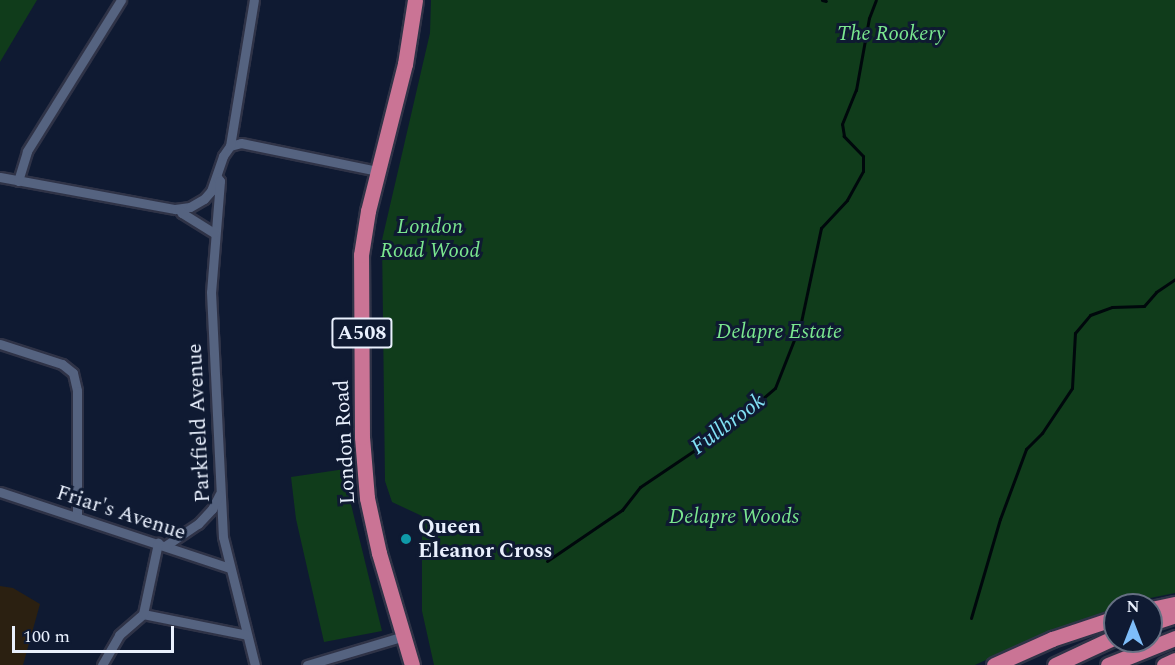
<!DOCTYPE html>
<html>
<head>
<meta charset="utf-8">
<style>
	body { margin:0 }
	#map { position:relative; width:1175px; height:665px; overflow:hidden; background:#0f1a32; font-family:Spectral,serif }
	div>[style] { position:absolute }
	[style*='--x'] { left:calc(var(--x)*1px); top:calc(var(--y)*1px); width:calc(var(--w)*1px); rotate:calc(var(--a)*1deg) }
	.education>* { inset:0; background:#2b2011 }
	.green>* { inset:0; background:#103c1b }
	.stream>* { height:3px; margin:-1.5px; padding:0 1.5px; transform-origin:1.5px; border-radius:1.5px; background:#00080c }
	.roads { filter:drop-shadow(2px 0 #2f3347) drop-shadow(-2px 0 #2f3347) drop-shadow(0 2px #2f3347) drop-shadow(0 -2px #2f3347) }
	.minor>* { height:9px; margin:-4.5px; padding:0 4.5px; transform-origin:4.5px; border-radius:4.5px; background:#556380 }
	.trunk>* { height:15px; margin:-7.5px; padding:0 7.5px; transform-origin:7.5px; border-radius:7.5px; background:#ca7495 }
	.dots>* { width:16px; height:16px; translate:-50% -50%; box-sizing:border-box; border:3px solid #0f1a32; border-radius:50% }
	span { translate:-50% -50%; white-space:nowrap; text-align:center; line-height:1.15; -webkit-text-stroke:6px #0f1a32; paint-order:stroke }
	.shield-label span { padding:2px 4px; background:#0f1a32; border:2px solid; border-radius:4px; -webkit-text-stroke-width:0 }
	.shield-label { font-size:20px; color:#e9f0fd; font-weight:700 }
	.park-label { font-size:21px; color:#7ae78f; font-style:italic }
	.street-label { font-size:21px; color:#e9f0fd }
	.poi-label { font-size:21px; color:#e9f0fd; font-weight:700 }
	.left { translate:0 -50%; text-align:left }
	.water-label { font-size:22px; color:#82e2f5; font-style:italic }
	.north { position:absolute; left:1103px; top:593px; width:60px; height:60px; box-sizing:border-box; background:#0f1a32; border:2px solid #667083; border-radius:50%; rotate:0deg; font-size:16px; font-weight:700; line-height:24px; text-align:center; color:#e9f0fd }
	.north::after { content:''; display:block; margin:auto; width:21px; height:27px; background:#7ebdf9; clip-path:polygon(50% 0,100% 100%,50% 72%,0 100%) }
	.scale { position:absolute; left:12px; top:626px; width:162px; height:27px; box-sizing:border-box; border:3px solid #e9f0fd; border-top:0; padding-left:8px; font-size:18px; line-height:21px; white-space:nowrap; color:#e9f0fd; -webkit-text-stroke:4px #0f1a32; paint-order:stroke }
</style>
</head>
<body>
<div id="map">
	<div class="education">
		<i style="clip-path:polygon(0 586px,13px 588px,40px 604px,23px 665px,0 665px)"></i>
	</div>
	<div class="green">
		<i style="clip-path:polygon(0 0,37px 0,0 62px)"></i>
		<i style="clip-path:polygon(431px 0,1175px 0,1175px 593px,1115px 605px,1115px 608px,1038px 636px,975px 665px,434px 665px,422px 611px,422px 516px,392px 502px,385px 481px,382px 240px,430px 33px)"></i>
		<i style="clip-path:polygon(352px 468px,347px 488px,382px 631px,324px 642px,296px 519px,291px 477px)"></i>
	</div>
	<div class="stream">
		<i style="--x:822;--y:0;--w:4;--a:14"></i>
		<i style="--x:547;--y:561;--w:91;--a:-34.2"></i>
		<i style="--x:622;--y:510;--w:29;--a:-52"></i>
		<i style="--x:640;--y:487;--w:107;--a:-34"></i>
		<i style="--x:729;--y:427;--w:60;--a:-40.3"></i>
		<i style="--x:775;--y:388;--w:71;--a:-68.5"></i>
		<i style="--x:801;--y:322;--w:96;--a:-78"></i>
		<i style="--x:821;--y:228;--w:38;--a:-47"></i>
		<i style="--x:847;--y:200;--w:33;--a:-61"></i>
		<i style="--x:863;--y:171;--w:15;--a:-90"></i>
		<i style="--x:863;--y:156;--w:28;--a:-134"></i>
		<i style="--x:844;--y:136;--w:12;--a:-99"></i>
		<i style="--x:842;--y:124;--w:37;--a:-68"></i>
		<i style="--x:856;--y:90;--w:73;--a:-79.8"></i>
		<i style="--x:869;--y:18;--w:19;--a:-69"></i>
		<i style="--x:971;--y:618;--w:103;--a:-73.7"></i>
		<i style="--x:1000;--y:519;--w:75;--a:-69.6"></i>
		<i style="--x:1026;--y:449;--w:23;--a:-45"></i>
		<i style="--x:1042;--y:433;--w:54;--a:-56.3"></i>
		<i style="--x:1072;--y:388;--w:55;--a:-86.9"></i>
		<i style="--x:1075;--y:333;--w:23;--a:-50"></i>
		<i style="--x:1090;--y:315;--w:23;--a:-20"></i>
		<i style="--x:1112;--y:307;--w:32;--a:-2"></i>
		<i style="--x:1144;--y:306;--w:18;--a:-49"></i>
		<i style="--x:1156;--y:292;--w:23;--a:-34"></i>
	</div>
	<div class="roads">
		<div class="minor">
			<i style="--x:230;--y:146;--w:11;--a:-15"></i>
			<i style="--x:241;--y:143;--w:140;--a:11.6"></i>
			<i style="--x:0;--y:177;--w:178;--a:10.4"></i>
			<i style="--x:175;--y:209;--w:15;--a:-8"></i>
			<i style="--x:190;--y:207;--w:16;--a:-30"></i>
			<i style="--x:204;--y:199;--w:11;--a:-49"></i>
			<i style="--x:211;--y:191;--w:37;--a:-71"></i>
			<i style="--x:223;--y:156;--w:12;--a:-55"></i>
			<i style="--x:230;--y:146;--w:148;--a:-80.7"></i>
			<i style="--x:217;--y:177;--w:5;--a:53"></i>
			<i style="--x:220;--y:181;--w:111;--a:94.6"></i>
			<i style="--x:211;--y:292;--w:245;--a:87.2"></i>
			<i style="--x:223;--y:537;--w:132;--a:76"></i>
			<i style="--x:18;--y:181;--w:31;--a:-73"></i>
			<i style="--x:27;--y:151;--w:178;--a:-58.1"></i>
			<i style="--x:179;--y:209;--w:5;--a:53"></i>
			<i style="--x:182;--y:213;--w:38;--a:32"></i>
			<i style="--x:0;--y:344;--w:65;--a:17.9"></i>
			<i style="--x:62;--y:364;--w:14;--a:39"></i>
			<i style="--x:73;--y:373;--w:18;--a:77"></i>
			<i style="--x:77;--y:391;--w:126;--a:90"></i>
			<i style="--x:0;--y:492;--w:242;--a:18.3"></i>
			<i style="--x:165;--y:546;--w:40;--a:-34"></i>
			<i style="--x:198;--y:524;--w:21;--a:-47"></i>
			<i style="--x:212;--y:509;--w:16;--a:-63"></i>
			<i style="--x:143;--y:614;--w:106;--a:11.4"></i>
			<i style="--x:102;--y:665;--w:34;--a:-60"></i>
			<i style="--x:119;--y:635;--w:32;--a:-41"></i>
			<i style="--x:143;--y:614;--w:73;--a:-78.1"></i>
			<i style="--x:307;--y:665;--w:101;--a:-16.6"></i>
		</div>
		<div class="trunk">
			<i style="--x:1151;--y:609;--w:25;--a:-12"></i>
			<i style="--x:1151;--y:623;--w:25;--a:-18"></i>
			<i style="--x:412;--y:665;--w:117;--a:-106.4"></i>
			<i style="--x:379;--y:553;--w:56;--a:-102.3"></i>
			<i style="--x:367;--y:498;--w:61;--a:-94.7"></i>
			<i style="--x:362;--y:437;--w:182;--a:-90.3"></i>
			<i style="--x:361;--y:255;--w:45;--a:-81"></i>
			<i style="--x:368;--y:211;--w:152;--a:-75.9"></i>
			<i style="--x:405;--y:64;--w:65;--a:-81.1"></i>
			<i style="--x:994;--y:665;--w:64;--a:-24.1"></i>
			<i style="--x:1052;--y:639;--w:66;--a:-18.4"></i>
			<i style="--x:1055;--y:665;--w:66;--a:-25"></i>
			<i style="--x:1108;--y:665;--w:72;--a:-21.9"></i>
			<i style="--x:1164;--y:665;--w:12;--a:-24"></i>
		</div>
	</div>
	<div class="dots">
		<i style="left:406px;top:539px;background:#0f9aa8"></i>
	</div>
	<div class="shield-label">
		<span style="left:362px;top:333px">A508</span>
	</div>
	<div class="park-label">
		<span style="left:891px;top:34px">The Rookery</span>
		<span style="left:430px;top:239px">London<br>Road Wood</span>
		<span style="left:779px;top:332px">Delapre Estate</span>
		<span style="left:734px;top:517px">Delapre Woods</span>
	</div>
	<div class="street-label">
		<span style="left:199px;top:423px;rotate:-93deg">Parkfield Avenue</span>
		<span style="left:345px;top:442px;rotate:-93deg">London Road</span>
		<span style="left:121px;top:513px;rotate:18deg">Friar's Avenue</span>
	</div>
	<div class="poi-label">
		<span class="left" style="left:418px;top:539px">Queen<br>Eleanor Cross</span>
	</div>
	<div class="water-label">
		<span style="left:728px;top:424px;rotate:-37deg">Fullbrook</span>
	</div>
	<div class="north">N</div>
	<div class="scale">100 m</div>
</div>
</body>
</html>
